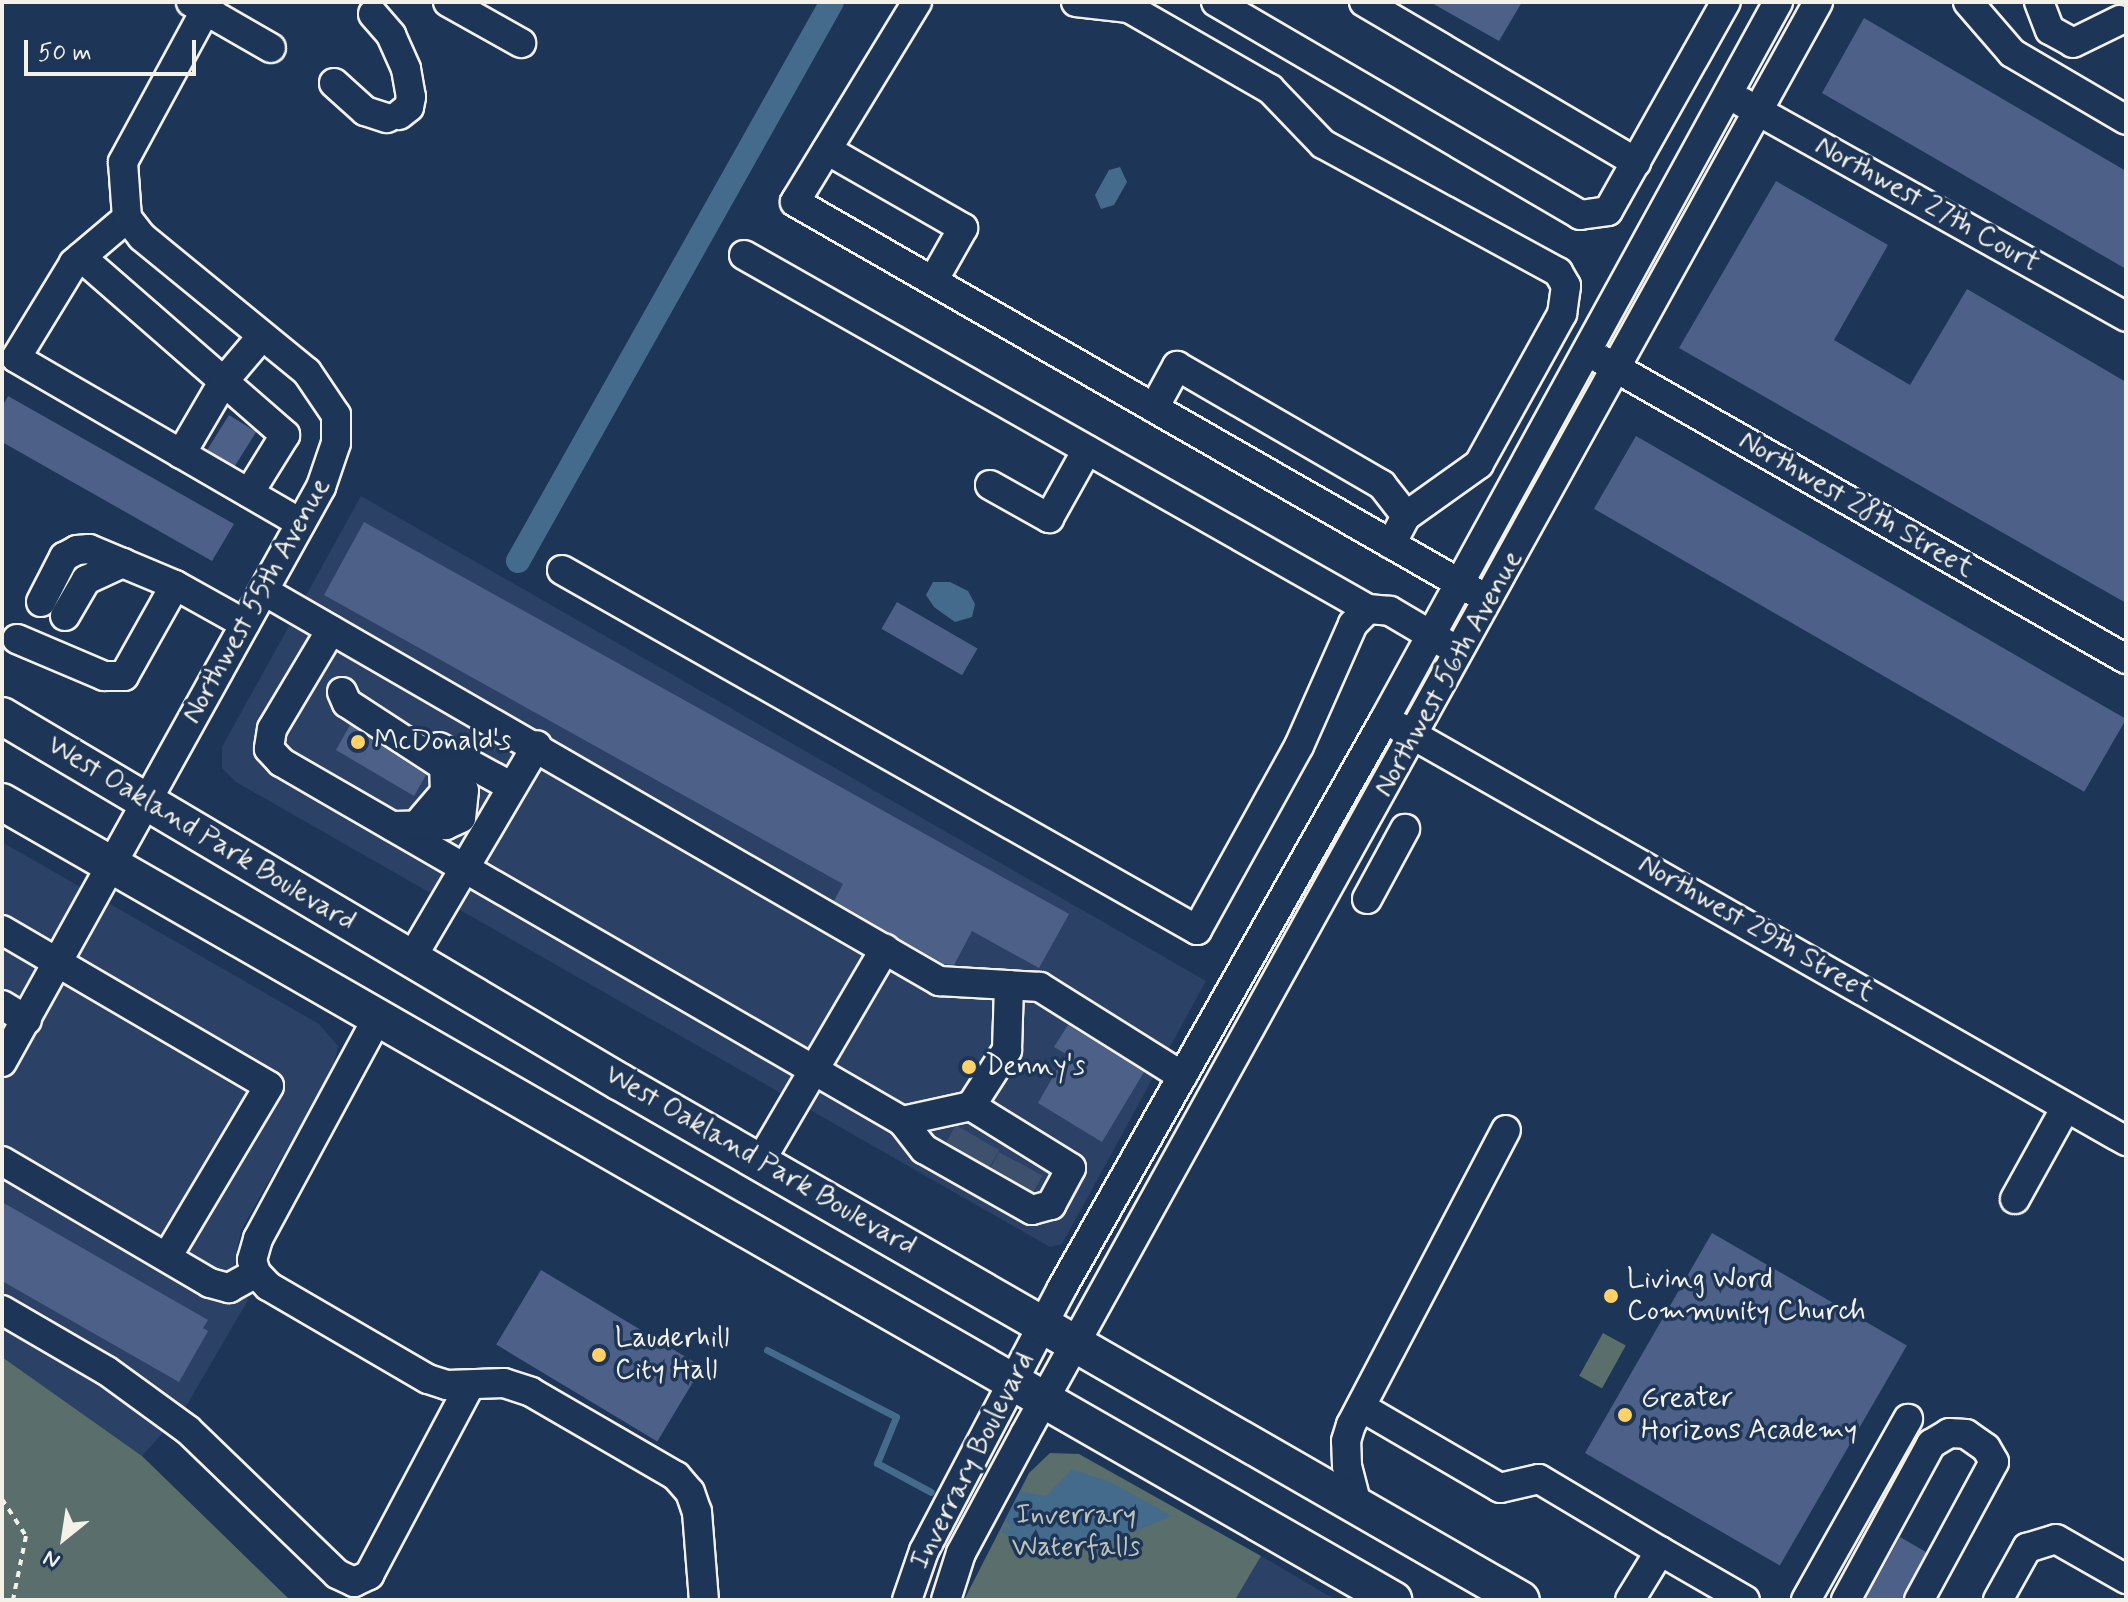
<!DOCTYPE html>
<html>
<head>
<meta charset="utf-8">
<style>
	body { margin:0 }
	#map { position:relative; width:2128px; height:1602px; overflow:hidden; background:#1d3557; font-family:Mynerve,sans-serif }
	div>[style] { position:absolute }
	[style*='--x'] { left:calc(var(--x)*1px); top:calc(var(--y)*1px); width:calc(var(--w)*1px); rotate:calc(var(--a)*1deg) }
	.built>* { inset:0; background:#2b4266 }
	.green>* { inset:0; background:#5a6f6b; transform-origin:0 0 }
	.water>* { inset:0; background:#446b8c }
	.stream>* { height:7px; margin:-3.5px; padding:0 3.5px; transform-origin:3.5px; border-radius:3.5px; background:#446b8c }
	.canal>* { height:24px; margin:-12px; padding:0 12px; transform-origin:12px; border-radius:12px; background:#446b8c }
	.building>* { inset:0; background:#4d6188; transform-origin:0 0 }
	.minor-tunnel>* { height:28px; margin-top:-14px; transform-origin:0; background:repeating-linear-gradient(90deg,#3d516d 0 28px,transparent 0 42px) }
	.path>* { height:4px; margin-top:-2px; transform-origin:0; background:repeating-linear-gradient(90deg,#f4f1e8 0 6px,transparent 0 12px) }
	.roads { filter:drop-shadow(2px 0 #f4f1e8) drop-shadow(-2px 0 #f4f1e8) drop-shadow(0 2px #f4f1e8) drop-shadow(0 -2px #f4f1e8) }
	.minor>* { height:28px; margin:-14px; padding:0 14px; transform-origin:14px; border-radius:14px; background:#1d3557 }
	.major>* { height:36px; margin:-18px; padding:0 18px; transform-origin:18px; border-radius:18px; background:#1d3557 }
	.dots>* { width:22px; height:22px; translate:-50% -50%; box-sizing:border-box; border:4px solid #1d3557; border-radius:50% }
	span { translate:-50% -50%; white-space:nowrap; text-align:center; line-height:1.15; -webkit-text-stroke:7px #1d3557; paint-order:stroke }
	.street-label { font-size:28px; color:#f4f1e8 }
	.poi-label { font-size:28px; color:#f4f1e8 }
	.left { translate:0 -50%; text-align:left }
	.park-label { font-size:28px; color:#bec4bc }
	.frame { position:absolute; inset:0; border:4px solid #f4f1e8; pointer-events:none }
	.north { position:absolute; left:24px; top:1498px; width:80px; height:80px; -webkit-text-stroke:6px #1d3557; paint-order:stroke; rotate:210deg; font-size:22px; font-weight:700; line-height:32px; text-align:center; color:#f4f1e8 }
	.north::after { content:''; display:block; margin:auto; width:28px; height:36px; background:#f4f1e8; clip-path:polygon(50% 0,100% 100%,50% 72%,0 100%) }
	.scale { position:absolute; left:24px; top:40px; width:172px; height:36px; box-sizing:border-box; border:4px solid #f4f1e8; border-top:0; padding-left:10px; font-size:24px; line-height:28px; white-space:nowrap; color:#f4f1e8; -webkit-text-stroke:6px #1d3557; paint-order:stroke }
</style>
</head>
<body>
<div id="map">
	<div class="built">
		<i style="clip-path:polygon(361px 496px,1206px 981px,1062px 1244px,1050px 1247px,236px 782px,222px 768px,222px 747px)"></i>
		<i style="clip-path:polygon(2px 842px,319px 1024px,338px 1046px,333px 1068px,241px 1230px,233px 1270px,248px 1300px,185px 1408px,142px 1456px,2px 1357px)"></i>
		<i style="clip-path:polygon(1261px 1556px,1336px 1600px,1235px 1600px)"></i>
	</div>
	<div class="green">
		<i style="left:1603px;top:1333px;width:26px;height:49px;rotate:29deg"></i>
		<i style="clip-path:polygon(2px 1357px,142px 1456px,290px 1600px,2px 1600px)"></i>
		<i style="clip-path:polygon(1050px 1453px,1079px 1454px,1261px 1556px,1235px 1600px,964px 1600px,1029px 1473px)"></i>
	</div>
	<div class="water">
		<i style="clip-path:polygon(1120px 167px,1127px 182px,1114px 205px,1101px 209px,1095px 195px,1109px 170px)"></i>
		<i style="clip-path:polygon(933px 582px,950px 582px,968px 591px,975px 604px,972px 617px,955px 622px,934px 607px,926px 595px)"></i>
		<i style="clip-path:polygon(1072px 1469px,1110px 1482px,1172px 1516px,1100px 1546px,1016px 1556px,1016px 1535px,1005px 1520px,1020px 1491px,1046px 1496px)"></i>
	</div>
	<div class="stream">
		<i style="--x:767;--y:1350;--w:145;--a:27.4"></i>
		<i style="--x:896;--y:1417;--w:50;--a:112.4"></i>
		<i style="--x:877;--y:1463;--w:61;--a:28.2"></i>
		<i style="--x:1005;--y:1530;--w:18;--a:27"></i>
	</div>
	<div class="canal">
		<i style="--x:518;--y:561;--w:641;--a:-60.68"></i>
	</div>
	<div class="building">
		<i style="clip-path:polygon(1430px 2px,1522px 2px,1499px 41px)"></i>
		<i style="clip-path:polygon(1864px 18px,2126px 171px,2126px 269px,1822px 93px)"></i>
		<i style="clip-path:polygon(1776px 181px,1888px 245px,1834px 340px,1910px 385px,1967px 289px,2126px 382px,2126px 603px,1679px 348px)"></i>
		<i style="clip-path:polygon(8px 396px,234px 524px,212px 561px,2px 442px,2px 407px)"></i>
		<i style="left:229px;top:415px;width:32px;height:41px;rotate:32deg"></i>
		<i style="left:1636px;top:436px;width:566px;height:84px;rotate:30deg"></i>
		<i style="clip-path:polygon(364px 522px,1069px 914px,1039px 968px,972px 931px,954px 965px,944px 964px,834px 901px,843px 884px,324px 595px)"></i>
		<i style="left:897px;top:602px;width:93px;height:31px;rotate:30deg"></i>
		<i style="clip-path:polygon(350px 725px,426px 775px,414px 796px,336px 750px)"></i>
		<i style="clip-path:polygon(1068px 1025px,1144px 1072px,1102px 1142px,1038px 1103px,1066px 1054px,1054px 1047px)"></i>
		<i style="clip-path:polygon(2px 1202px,208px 1320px,203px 1328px,208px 1331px,179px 1382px,2px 1281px)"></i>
		<i style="left:1712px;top:1233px;width:225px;height:254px;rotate:30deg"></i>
		<i style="left:541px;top:1270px;width:188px;height:87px;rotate:31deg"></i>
		<i style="clip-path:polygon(1900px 1537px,1926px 1552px,1902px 1600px,1865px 1600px)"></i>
	</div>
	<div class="minor-tunnel">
		<i style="--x:956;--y:1153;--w:24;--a:-60"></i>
		<i style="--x:975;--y:1164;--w:24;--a:-60"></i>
		<i style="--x:1000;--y:1180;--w:24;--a:-62"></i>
		<i style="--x:1019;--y:1189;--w:23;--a:-61"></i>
	</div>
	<div class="path">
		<i style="--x:2;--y:1499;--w:44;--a:57"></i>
		<i style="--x:26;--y:1536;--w:65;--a:101.5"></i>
	</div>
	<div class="roads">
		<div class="minor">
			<i style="--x:191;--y:2;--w:92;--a:29.9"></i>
			<i style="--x:448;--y:2;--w:84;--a:29.3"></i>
			<i style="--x:917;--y:2;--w:234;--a:121.4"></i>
			<i style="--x:795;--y:202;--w:784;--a:29.84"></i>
			<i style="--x:1076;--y:2;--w:53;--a:6.5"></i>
			<i style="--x:1129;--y:8;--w:163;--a:29.9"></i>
			<i style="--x:1270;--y:89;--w:76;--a:46.1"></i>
			<i style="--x:1323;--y:144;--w:268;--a:28.6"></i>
			<i style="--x:1558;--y:272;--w:16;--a:60"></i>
			<i style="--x:1566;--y:286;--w:28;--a:98"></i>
			<i style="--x:1562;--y:314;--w:171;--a:119"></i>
			<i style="--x:1479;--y:464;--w:90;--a:144.5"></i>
			<i style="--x:1406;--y:516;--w:32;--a:118"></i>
			<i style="--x:1216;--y:2;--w:422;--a:30.3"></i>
			<i style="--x:1580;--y:215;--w:28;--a:-8"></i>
			<i style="--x:1608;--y:211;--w:240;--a:-60.6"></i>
			<i style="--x:1364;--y:2;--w:316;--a:30.5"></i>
			<i style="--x:1968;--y:2;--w:67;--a:49.2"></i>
			<i style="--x:2012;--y:53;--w:132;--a:30.4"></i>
			<i style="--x:2039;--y:2;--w:30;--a:69"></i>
			<i style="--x:2050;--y:30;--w:26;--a:29"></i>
			<i style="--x:2073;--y:43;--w:52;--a:-26.1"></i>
			<i style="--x:373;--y:14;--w:28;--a:49"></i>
			<i style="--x:391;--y:35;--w:37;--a:66"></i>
			<i style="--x:406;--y:69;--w:28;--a:80"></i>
			<i style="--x:411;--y:97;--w:10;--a:101"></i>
			<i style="--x:409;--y:107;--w:13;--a:141"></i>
			<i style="--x:334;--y:83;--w:42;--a:42.1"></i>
			<i style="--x:365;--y:111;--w:23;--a:18"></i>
			<i style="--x:1742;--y:102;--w:440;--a:29.2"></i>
			<i style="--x:827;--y:150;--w:157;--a:29.8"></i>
			<i style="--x:963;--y:228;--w:61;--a:119.5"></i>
			<i style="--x:127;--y:218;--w:70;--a:139.7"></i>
			<i style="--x:74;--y:263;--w:111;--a:121.4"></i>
			<i style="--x:16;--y:358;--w:329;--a:30.1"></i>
			<i style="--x:744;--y:255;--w:717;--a:29.57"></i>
			<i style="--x:81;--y:257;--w:271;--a:41.1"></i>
			<i style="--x:285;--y:435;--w:68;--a:121.8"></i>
			<i style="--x:1602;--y:360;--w:603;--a:29.71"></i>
			<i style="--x:1154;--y:408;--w:48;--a:-61.3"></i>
			<i style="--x:1177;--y:366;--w:237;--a:30.1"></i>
			<i style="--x:1382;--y:485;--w:39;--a:52"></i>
			<i style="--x:181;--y:454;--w:83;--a:-59.7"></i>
			<i style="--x:223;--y:382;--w:60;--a:-49.7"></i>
			<i style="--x:990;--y:485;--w:68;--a:29.2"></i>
			<i style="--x:1049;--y:518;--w:78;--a:-60.8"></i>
			<i style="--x:562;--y:570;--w:730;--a:29.55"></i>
			<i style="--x:1197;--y:930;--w:210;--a:-61"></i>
			<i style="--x:1299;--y:746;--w:133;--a:-66.1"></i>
			<i style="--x:1353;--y:624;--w:21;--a:-45"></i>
			<i style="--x:1368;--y:609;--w:22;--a:5"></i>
			<i style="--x:1390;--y:611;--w:65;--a:30.5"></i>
			<i style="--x:264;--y:591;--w:780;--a:30.02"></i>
			<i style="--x:939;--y:981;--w:101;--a:3.4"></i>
			<i style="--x:1040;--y:987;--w:168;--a:32.1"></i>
			<i style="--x:41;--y:602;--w:51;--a:-62.9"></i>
			<i style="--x:64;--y:557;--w:15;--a:-28"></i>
			<i style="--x:77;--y:550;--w:12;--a:-5"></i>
			<i style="--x:89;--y:549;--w:93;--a:22.7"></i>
			<i style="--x:65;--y:616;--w:42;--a:-59.7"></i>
			<i style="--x:86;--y:580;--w:41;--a:-24.7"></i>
			<i style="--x:331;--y:630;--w:115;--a:120.8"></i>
			<i style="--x:272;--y:729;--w:20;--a:99"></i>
			<i style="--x:269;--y:749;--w:18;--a:47"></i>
			<i style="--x:281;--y:762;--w:717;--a:30.03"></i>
			<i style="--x:902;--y:1121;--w:36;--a:52"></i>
			<i style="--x:924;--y:1149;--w:124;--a:29.5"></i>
			<i style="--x:1032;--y:1210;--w:20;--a:-15"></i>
			<i style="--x:1051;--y:1205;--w:42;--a:-61.6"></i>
			<i style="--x:1071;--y:1168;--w:118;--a:-148.2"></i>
			<i style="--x:971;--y:1106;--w:71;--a:167.7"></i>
			<i style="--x:17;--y:639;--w:95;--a:23"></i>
			<i style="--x:104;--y:676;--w:20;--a:0"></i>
			<i style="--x:124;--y:676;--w:104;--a:-60.7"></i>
			<i style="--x:175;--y:585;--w:80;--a:29.1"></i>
			<i style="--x:342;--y:692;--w:12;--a:66"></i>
			<i style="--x:347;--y:703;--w:126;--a:33.1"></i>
			<i style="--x:453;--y:772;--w:21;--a:59"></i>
			<i style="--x:464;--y:790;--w:28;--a:96"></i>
			<i style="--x:461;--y:818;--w:17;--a:155"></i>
			<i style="--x:446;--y:825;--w:54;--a:178.9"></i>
			<i style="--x:1399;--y:727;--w:837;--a:29.66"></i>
			<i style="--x:439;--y:747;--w:83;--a:28.7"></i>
			<i style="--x:416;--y:826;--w:45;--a:-49.5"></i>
			<i style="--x:445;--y:792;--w:26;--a:-92"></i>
			<i style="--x:1367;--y:899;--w:80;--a:-61.5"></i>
			<i style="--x:2;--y:930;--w:309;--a:30.3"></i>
			<i style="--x:269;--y:1086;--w:199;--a:120.8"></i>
			<i style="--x:411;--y:959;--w:248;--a:-59.5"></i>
			<i style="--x:2;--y:1005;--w:29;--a:31"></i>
			<i style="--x:378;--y:1017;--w:252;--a:118.4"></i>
			<i style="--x:258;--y:1239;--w:22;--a:106"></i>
			<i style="--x:252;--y:1260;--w:14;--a:73"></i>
			<i style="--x:256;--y:1273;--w:18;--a:47"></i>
			<i style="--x:268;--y:1286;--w:185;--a:30.2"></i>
			<i style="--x:428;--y:1379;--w:20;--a:18"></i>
			<i style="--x:447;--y:1385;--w:57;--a:-2"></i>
			<i style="--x:504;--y:1383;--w:28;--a:18"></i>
			<i style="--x:531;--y:1392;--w:168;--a:30.1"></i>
			<i style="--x:676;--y:1476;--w:21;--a:49"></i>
			<i style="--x:690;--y:1492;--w:21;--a:71"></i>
			<i style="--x:697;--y:1512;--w:88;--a:85.5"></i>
			<i style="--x:2;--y:1062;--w:658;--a:-60.98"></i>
			<i style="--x:321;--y:487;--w:46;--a:-71.2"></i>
			<i style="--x:336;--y:443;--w:28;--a:-90"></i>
			<i style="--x:336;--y:415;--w:52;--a:-124"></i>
			<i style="--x:307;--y:372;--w:213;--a:-140.7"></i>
			<i style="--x:142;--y:237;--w:24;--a:-128"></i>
			<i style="--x:127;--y:218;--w:56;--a:-94.1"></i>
			<i style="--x:123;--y:162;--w:182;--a:-61.5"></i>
			<i style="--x:971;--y:1106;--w:67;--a:-57.3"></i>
			<i style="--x:1007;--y:1050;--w:65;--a:-88.2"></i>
			<i style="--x:761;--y:1160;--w:245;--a:-59.6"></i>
			<i style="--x:2;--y:1161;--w:241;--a:30.4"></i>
			<i style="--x:210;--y:1283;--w:20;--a:15"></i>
			<i style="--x:229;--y:1288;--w:31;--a:-29"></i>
			<i style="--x:2015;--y:1199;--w:105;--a:-61"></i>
			<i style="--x:2;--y:1310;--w:121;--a:30.2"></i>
			<i style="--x:107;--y:1371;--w:100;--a:36.1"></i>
			<i style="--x:188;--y:1430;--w:207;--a:44"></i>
			<i style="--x:337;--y:1574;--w:19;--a:25"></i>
			<i style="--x:354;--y:1582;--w:17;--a:-25"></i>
			<i style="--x:369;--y:1575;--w:215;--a:-62"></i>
			<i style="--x:1361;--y:1407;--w:161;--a:30.2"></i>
			<i style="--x:1500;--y:1488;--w:40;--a:-13"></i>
			<i style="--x:1539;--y:1479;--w:141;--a:30.8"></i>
			<i style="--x:1660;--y:1551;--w:57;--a:121.5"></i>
			<i style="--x:1357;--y:1505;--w:40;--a:-104.4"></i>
			<i style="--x:1347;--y:1466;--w:25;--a:-92"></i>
			<i style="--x:1346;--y:1441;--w:17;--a:-73"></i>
			<i style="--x:1351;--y:1425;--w:333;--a:-62.3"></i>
			<i style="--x:1660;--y:1551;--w:98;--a:30"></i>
			<i style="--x:907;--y:1600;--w:52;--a:-70.9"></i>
			<i style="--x:924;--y:1551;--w:297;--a:-62.3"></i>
			<i style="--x:1062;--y:1288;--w:654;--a:-60.42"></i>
			<i style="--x:1385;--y:719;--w:818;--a:-61.27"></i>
			<i style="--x:946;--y:1600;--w:49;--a:-72.3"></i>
			<i style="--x:961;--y:1553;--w:135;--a:-61.7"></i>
			<i style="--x:1025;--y:1434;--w:1637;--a:-61.02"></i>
			<i style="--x:1806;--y:1600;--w:208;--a:-60.6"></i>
			<i style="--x:1846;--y:1600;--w:178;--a:-61.4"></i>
			<i style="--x:1931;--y:1444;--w:21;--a:-31"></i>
			<i style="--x:1949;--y:1433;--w:17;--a:3"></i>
			<i style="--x:1966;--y:1434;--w:24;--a:35"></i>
			<i style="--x:1986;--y:1448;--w:16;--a:60"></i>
			<i style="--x:1994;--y:1462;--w:157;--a:118.5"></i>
			<i style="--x:1998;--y:1600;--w:60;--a:-60.9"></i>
			<i style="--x:2027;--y:1548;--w:30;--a:-17"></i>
			<i style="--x:2056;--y:1539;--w:81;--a:29.7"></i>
		</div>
		<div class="major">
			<i style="--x:2;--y:716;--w:718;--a:30.64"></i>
			<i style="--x:620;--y:1082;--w:1039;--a:29.9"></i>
			<i style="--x:2;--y:802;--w:1604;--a:29.84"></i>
		</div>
	</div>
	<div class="dots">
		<i style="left:358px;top:742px;background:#ffd166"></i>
		<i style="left:969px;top:1067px;background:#ffd166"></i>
		<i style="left:1611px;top:1296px;background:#ffd166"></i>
		<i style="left:599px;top:1355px;background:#ffd166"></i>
		<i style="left:1625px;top:1415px;background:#ffd166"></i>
	</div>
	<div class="street-label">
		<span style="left:1927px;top:205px;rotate:29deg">Northwest 27th Court</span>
		<span style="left:1856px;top:505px;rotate:30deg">Northwest 28th Street</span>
		<span style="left:257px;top:601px;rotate:-61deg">Northwest 55th Avenue</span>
		<span style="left:1449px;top:674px;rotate:-61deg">Northwest 56th Avenue</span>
		<span style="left:201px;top:834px;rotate:31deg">West Oakland Park Boulevard</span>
		<span style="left:1756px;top:929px;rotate:30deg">Northwest 29th Street</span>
		<span style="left:760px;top:1161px;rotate:30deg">West Oakland Park Boulevard</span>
		<span style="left:973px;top:1461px;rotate:-63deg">Inverrary Boulevard</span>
	</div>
	<div class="poi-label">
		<span class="left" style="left:374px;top:742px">McDonald's</span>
		<span class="left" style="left:985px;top:1067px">Denny's</span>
		<span class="left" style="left:1627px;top:1296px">Living Word<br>Community Church</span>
		<span class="left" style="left:615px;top:1355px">Lauderhill<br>City Hall</span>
		<span class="left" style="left:1641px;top:1415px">Greater<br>Horizons Academy</span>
	</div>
	<div class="park-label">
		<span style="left:1076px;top:1532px">Inverrary<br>Waterfalls</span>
	</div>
	<div class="frame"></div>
	<div class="north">N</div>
	<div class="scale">50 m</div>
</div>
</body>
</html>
